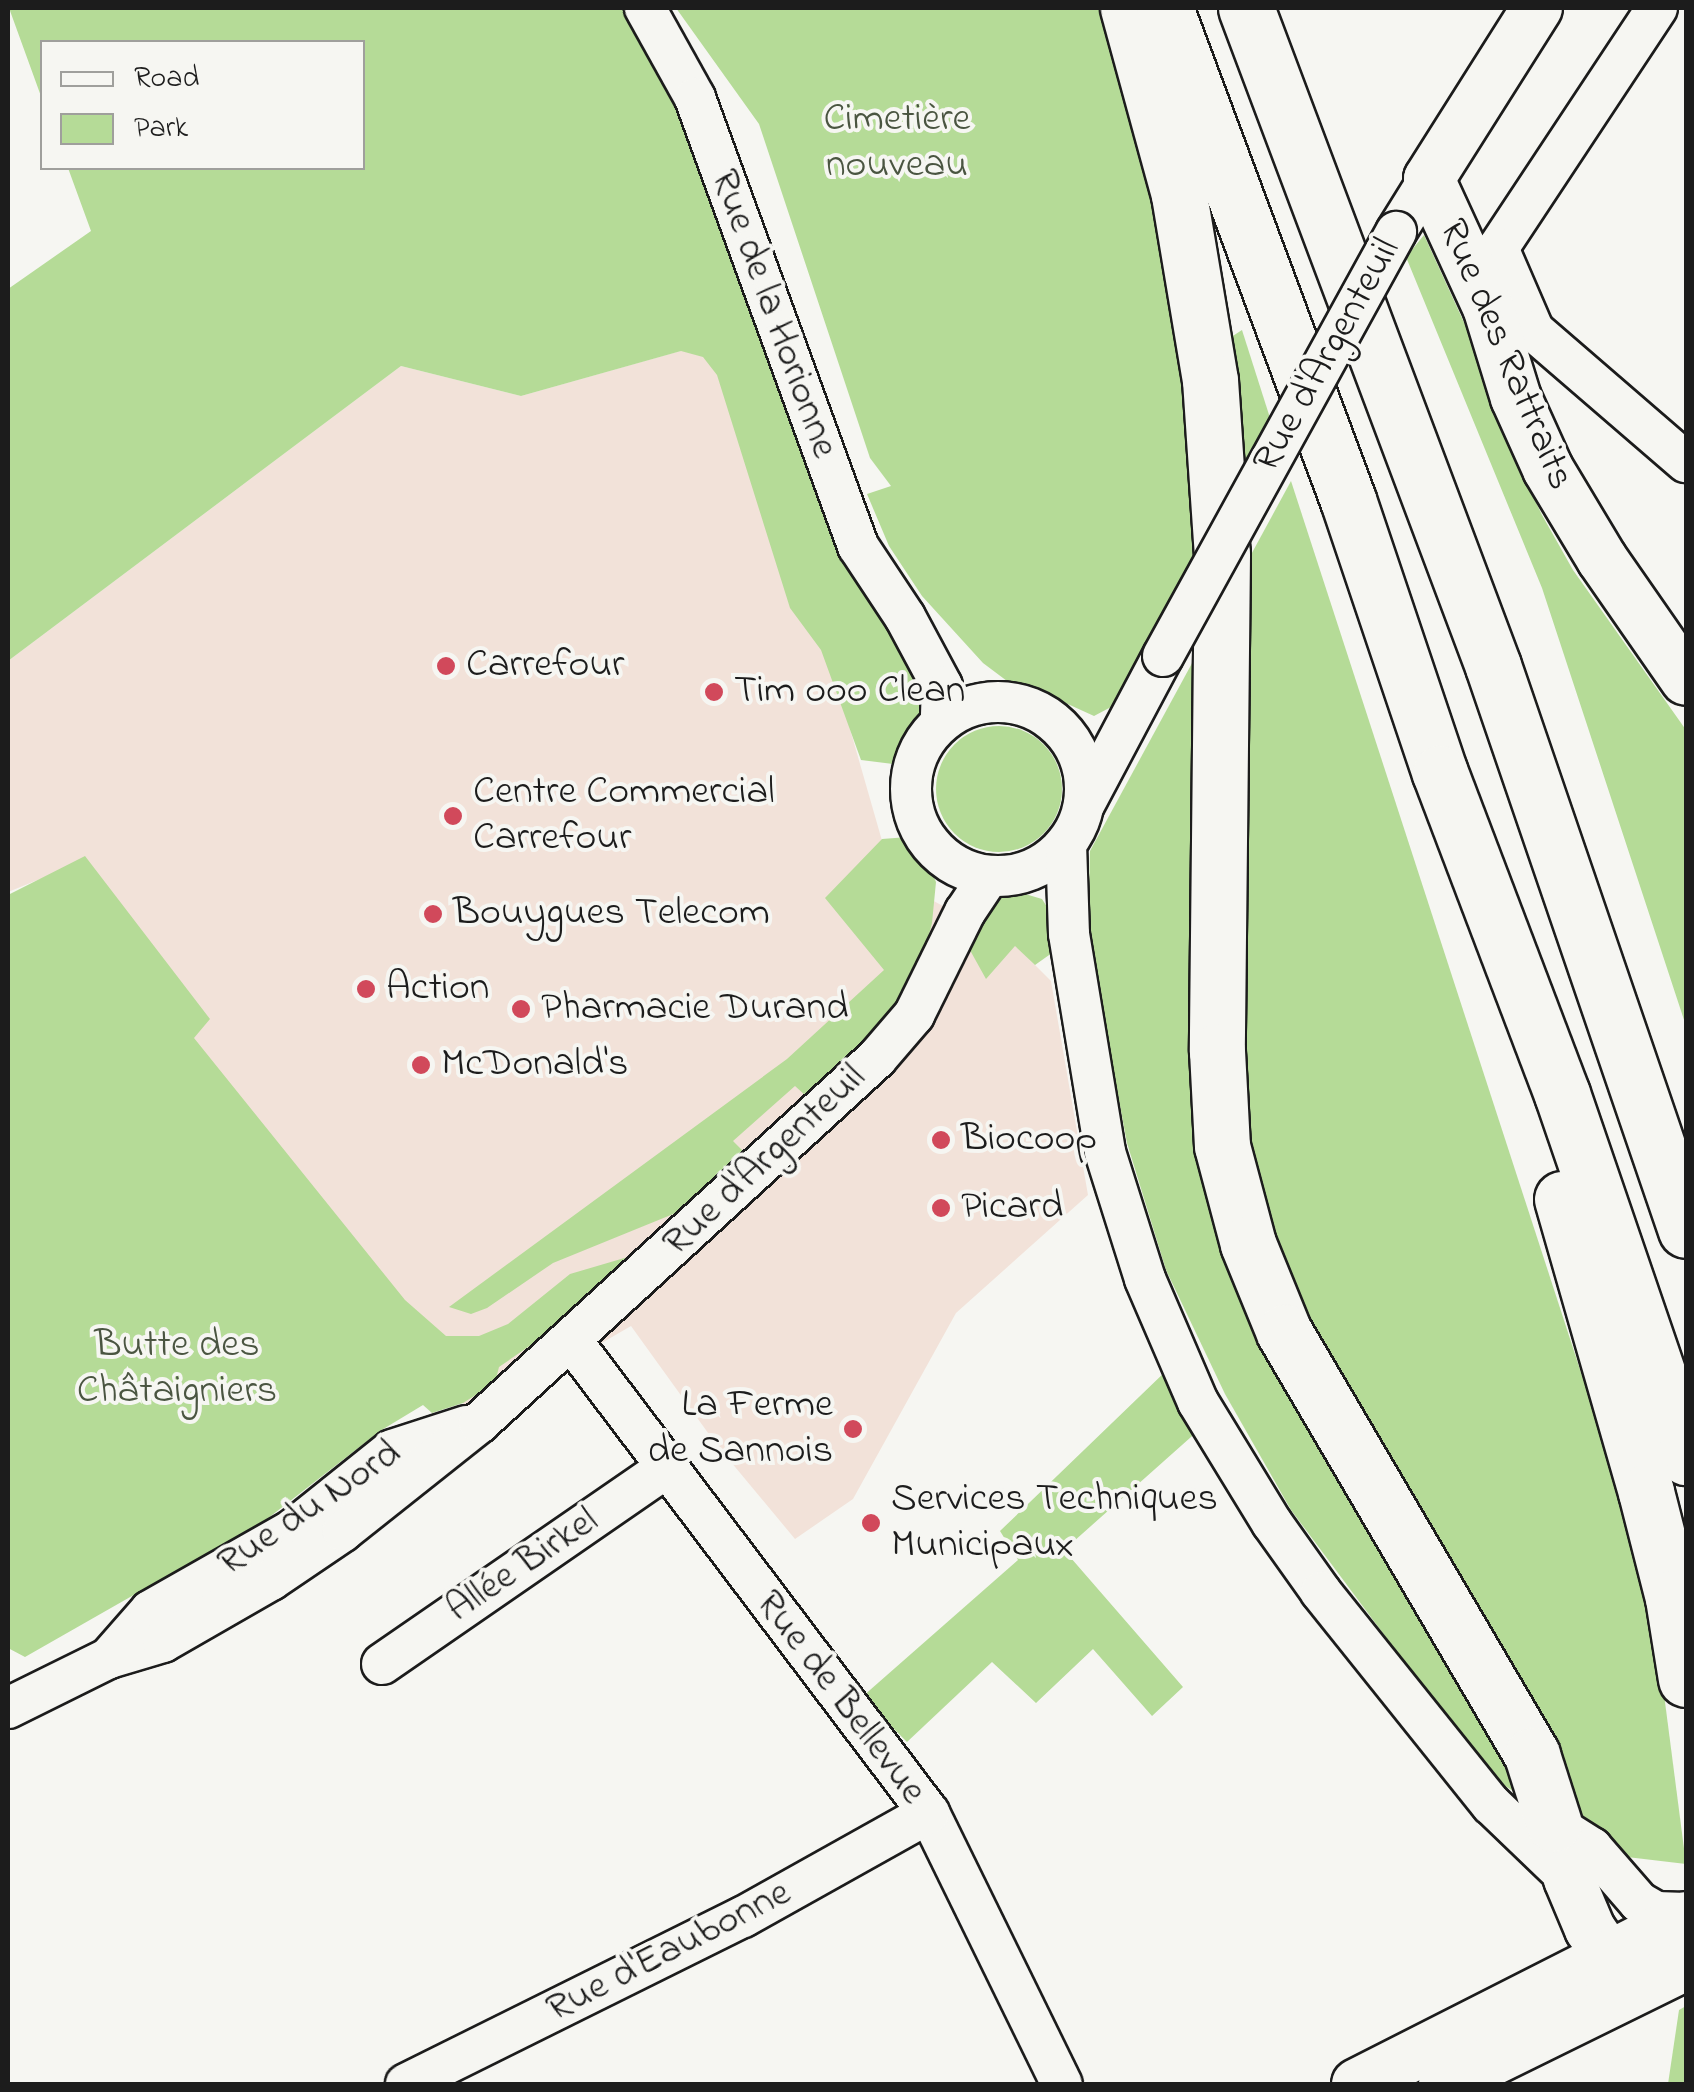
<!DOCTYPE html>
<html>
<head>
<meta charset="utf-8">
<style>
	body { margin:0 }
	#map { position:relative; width:1694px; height:2092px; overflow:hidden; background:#f6f6f2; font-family:"Indie Flower",sans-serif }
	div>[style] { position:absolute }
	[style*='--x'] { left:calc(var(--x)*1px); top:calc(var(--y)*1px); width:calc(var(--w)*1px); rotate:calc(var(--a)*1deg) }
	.built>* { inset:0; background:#f2e2d9 }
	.green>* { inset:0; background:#b5db97 }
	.round { border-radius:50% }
	.roads { filter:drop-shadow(2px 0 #1c1c1c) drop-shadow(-2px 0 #1c1c1c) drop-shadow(0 2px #1c1c1c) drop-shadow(0 -2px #1c1c1c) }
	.minor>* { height:40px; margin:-20px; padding:0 20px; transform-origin:20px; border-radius:20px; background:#f6f6f2 }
	.minor>.ring { margin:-20px; padding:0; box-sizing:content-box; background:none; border:40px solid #f6f6f2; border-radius:50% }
	.major>* { height:50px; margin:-25px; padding:0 25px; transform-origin:25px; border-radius:25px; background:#f6f6f2 }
	.highway>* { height:55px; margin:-27.5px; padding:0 27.5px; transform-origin:27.5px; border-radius:27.5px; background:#f6f6f2 }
	.bridges { filter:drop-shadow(2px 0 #1c1c1c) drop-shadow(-2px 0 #1c1c1c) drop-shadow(0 2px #1c1c1c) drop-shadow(0 -2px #1c1c1c) }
	.minor-bridge>* { height:40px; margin:-20px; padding:0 20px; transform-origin:20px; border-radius:20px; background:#f6f6f2 }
	.dots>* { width:28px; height:28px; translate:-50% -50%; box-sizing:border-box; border:5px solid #f6f6f2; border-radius:50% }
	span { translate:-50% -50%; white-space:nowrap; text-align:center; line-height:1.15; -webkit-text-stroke:8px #f6f6f2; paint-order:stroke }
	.park-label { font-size:40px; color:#4a5541 }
	.street-label { font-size:40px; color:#1c1c1c }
	.poi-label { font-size:40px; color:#1c1c1c }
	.left { translate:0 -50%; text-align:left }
	.right { translate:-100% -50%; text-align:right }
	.frame { position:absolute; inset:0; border:10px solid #1c1c1c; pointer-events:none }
	.legend { position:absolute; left:40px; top:40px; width:325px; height:130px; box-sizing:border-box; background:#f6f6f2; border:2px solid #9f9f9c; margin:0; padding:12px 18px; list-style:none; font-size:30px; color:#1c1c1c }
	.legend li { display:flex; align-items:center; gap:20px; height:50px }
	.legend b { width:50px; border:2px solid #9f9f9c }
</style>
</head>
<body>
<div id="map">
	<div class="built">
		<i style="clip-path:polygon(737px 335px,893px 879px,1015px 945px,1051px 981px,1088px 1195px,956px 1313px,853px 1499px,795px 1539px,716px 1444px,631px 1326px,474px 1417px,165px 1028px,75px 865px,8px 892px,8px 661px,401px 366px,521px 396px)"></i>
	</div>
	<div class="green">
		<i style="clip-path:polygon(9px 8px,627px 8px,676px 98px,936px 709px,906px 756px,893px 764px,861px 760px,821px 650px,790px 608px,717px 375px,703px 357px,681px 351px,521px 396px,401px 366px,8px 661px,8px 289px,91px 231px,68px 168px,362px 168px,362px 42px,42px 42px,42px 99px)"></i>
		<i style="clip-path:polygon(676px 8px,1118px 8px,1152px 96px,1209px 535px,1111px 707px,1094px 716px,1048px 695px,1015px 687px,983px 663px,922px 596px,889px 546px,867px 494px,891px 486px,870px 458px,759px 124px)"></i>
		<i style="clip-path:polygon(1424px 235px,1478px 353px,1504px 436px,1542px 515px,1573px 570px,1686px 730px,1686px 1026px,1542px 588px,1406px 257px)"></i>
		<i style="clip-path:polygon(1242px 330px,1271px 421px,1233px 490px,1222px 343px)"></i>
		<i style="clip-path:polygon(1291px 481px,1627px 1514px,1658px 1648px,1686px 1864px,1627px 1857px,1491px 1778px,1291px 1510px,1225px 1394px,1166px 1270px,1127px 1143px,1088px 934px,1090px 851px)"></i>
		<i class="round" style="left:936px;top:726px;width:126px;height:126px"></i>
		<i style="clip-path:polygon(908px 837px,921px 848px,936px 882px,932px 923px,922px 963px,891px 1018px,806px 1096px,795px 1086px,733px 1141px,748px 1156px,688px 1208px,553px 1263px,487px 1308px,471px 1314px,449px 1307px,787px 1059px,884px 970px,825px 898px,882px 839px)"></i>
		<i style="clip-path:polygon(85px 856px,210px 1019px,194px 1038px,405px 1300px,446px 1336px,479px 1336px,508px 1324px,570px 1274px,638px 1254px,567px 1320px,499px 1367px,495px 1383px,463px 1403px,432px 1413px,423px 1405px,380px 1431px,267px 1519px,25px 1657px,8px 1648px,8px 895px)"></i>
		<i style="clip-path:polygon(1008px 889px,1042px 899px,1056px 921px,1059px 948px,1035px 965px,1015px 946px,986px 979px,971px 952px,969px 927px,989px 898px)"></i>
		<i style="clip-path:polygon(1167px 1370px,1200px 1429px,1064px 1550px,1183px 1687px,1152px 1716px,1093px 1649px,1036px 1703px,992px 1662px,907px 1742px,862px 1697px,1018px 1560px,1000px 1531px)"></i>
		<i style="clip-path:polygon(1686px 2006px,1686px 2084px,1668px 2084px,1679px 2010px)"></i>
	</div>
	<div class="roads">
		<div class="minor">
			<i style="--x:645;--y:8;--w:103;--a:60.9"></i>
			<i style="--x:695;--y:98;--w:477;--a:70"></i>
			<i style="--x:858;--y:546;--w:85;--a:56.5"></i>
			<i style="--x:905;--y:617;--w:78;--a:61.8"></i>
			<i style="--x:942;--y:686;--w:36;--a:92"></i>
			<i style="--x:1657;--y:8;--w:288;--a:123.5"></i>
			<i style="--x:1498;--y:248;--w:90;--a:66.6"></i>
			<i style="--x:1534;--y:331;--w:201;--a:40.8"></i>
			<i style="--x:1396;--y:232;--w:62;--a:-58.1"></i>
			<i class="ring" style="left:911px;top:702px;width:134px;height:134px"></i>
			<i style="--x:1084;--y:805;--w:169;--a:-62.1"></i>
			<i style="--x:1066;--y:844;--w:90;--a:88.1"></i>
			<i style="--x:1069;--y:934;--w:221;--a:80.6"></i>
			<i style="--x:1105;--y:1152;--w:133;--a:72.5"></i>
			<i style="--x:1145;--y:1279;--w:134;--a:66.7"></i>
			<i style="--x:1198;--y:1402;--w:142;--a:58.6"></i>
			<i style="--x:1272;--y:1523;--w:85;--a:54.6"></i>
			<i style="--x:1321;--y:1592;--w:272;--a:51.3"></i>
			<i style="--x:1491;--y:1804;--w:108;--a:43.9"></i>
			<i style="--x:571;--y:1340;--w:593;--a:52.88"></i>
			<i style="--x:929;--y:1813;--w:302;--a:63.9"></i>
			<i style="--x:109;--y:1658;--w:62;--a:-48.9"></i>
			<i style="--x:150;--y:1611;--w:162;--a:-29.6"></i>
			<i style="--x:291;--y:1531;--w:129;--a:-38.7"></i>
			<i style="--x:392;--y:1450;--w:78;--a:-18"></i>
			<i style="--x:382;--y:1664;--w:344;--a:-34.6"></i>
			<i style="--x:8;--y:1708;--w:113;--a:-26.3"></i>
			<i style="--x:109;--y:1658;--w:56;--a:-16.5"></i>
			<i style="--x:163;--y:1642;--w:125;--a:-29.9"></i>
			<i style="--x:271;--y:1580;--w:87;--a:-34.2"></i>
			<i style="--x:343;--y:1531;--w:174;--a:-38.5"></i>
			<i style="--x:479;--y:1423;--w:540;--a:-42.52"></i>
			<i style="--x:877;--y:1058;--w:57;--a:-49.3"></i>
			<i style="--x:914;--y:1015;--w:115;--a:-63.7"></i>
			<i style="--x:965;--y:912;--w:43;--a:-56.3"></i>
			<i style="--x:1538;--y:1814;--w:64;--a:32.2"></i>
			<i style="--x:1592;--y:1848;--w:72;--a:49"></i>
			<i style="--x:1639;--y:1902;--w:20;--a:30"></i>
			<i style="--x:1656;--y:1912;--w:30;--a:2"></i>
			<i style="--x:406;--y:2084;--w:376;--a:-26.4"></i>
			<i style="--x:743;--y:1917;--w:213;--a:-29.2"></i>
		</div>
		<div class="major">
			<i style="--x:1537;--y:8;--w:202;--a:122.3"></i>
			<i style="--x:1429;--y:179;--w:141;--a:65.3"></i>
			<i style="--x:1488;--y:307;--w:95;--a:72.9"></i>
			<i style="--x:1516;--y:398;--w:78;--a:65.7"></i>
			<i style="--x:1548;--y:469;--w:105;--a:59"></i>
			<i style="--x:1602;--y:559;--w:147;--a:55.2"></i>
			<i style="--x:1554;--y:1824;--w:57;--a:74.7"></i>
			<i style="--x:1569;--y:1879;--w:54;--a:67.2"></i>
			<i style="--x:1590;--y:1929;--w:67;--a:55.4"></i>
			<i style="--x:1357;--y:2084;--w:369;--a:-26.9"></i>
			<i style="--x:1444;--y:2084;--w:270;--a:-26.2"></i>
		</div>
		<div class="highway">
			<i style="--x:1128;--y:8;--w:194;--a:74.7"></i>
			<i style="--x:1179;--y:195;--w:188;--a:80.5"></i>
			<i style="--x:1210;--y:380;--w:174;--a:86.1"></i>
			<i style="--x:1222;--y:554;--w:497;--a:90.6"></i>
			<i style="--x:1217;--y:1051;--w:95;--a:87"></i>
			<i style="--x:1222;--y:1146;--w:101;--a:75.1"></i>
			<i style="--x:1248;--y:1244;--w:95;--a:67.8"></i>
			<i style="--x:1284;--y:1332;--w:490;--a:59.6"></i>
			<i style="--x:1532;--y:1755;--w:72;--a:72.3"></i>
			<i style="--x:1165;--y:8;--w:525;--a:69.6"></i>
			<i style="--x:1348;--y:500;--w:288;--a:71.4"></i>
			<i style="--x:1440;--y:773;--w:343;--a:69.2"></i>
			<i style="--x:1562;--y:1094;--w:384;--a:71.1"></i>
			<i style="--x:1246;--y:8;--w:703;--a:69.42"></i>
			<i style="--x:1493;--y:666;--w:596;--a:71.11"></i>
			<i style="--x:1562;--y:1199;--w:305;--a:74"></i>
			<i style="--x:1646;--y:1492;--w:109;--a:75.7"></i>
			<i style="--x:1673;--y:1598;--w:82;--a:80.9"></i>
		</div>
	</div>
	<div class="bridges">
		<div class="minor-bridge">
			<i style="--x:1163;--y:656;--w:484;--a:-61.2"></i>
		</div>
	</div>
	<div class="dots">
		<i style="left:446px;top:666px;background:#d1495b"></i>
		<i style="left:714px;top:692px;background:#d1495b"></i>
		<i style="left:453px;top:816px;background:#d1495b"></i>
		<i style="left:433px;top:914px;background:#d1495b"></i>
		<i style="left:366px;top:989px;background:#d1495b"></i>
		<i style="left:521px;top:1009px;background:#d1495b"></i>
		<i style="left:421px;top:1065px;background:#d1495b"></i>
		<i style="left:941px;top:1140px;background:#d1495b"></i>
		<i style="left:941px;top:1208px;background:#d1495b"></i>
		<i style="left:853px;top:1429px;background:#d1495b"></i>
		<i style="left:871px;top:1523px;background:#d1495b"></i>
	</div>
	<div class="park-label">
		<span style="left:897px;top:143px">Cimetière<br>nouveau</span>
		<span style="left:177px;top:1369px">Butte des<br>Châtaigniers</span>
	</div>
	<div class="street-label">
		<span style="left:773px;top:314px;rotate:70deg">Rue de la Horionne</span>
		<span style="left:1505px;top:355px;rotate:67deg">Rue des Rattraits</span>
		<span style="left:1328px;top:356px;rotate:-61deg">Rue d'Argenteuil</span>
		<span style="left:765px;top:1161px;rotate:-43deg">Rue d'Argenteuil</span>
		<span style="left:310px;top:1509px;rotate:-34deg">Rue du Nord</span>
		<span style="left:523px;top:1566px;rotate:-34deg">Allée Birkel</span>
		<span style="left:840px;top:1698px;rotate:53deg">Rue de Bellevue</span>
		<span style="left:669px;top:1952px;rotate:-27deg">Rue d'Eaubonne</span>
	</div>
	<div class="poi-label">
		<span class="left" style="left:466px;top:666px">Carrefour</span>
		<span class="left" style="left:734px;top:692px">Tim ooo Clean</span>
		<span class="left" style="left:473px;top:816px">Centre Commercial<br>Carrefour</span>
		<span class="left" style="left:453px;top:914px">Bouygues Telecom</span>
		<span class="left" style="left:386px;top:989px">Action</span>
		<span class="left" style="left:541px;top:1009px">Pharmacie Durand</span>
		<span class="left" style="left:441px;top:1065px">McDonald's</span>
		<span class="left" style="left:961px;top:1140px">Biocoop</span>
		<span class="left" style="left:961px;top:1208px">Picard</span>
		<span class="right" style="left:833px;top:1429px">La Ferme<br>de Sannois</span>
		<span class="left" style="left:891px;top:1523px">Services Techniques<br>Municipaux</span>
	</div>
	<div class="frame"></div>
	<ul class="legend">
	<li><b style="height:12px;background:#f6f6f2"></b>Road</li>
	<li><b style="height:28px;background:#b5db97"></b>Park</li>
	</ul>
</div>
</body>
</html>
